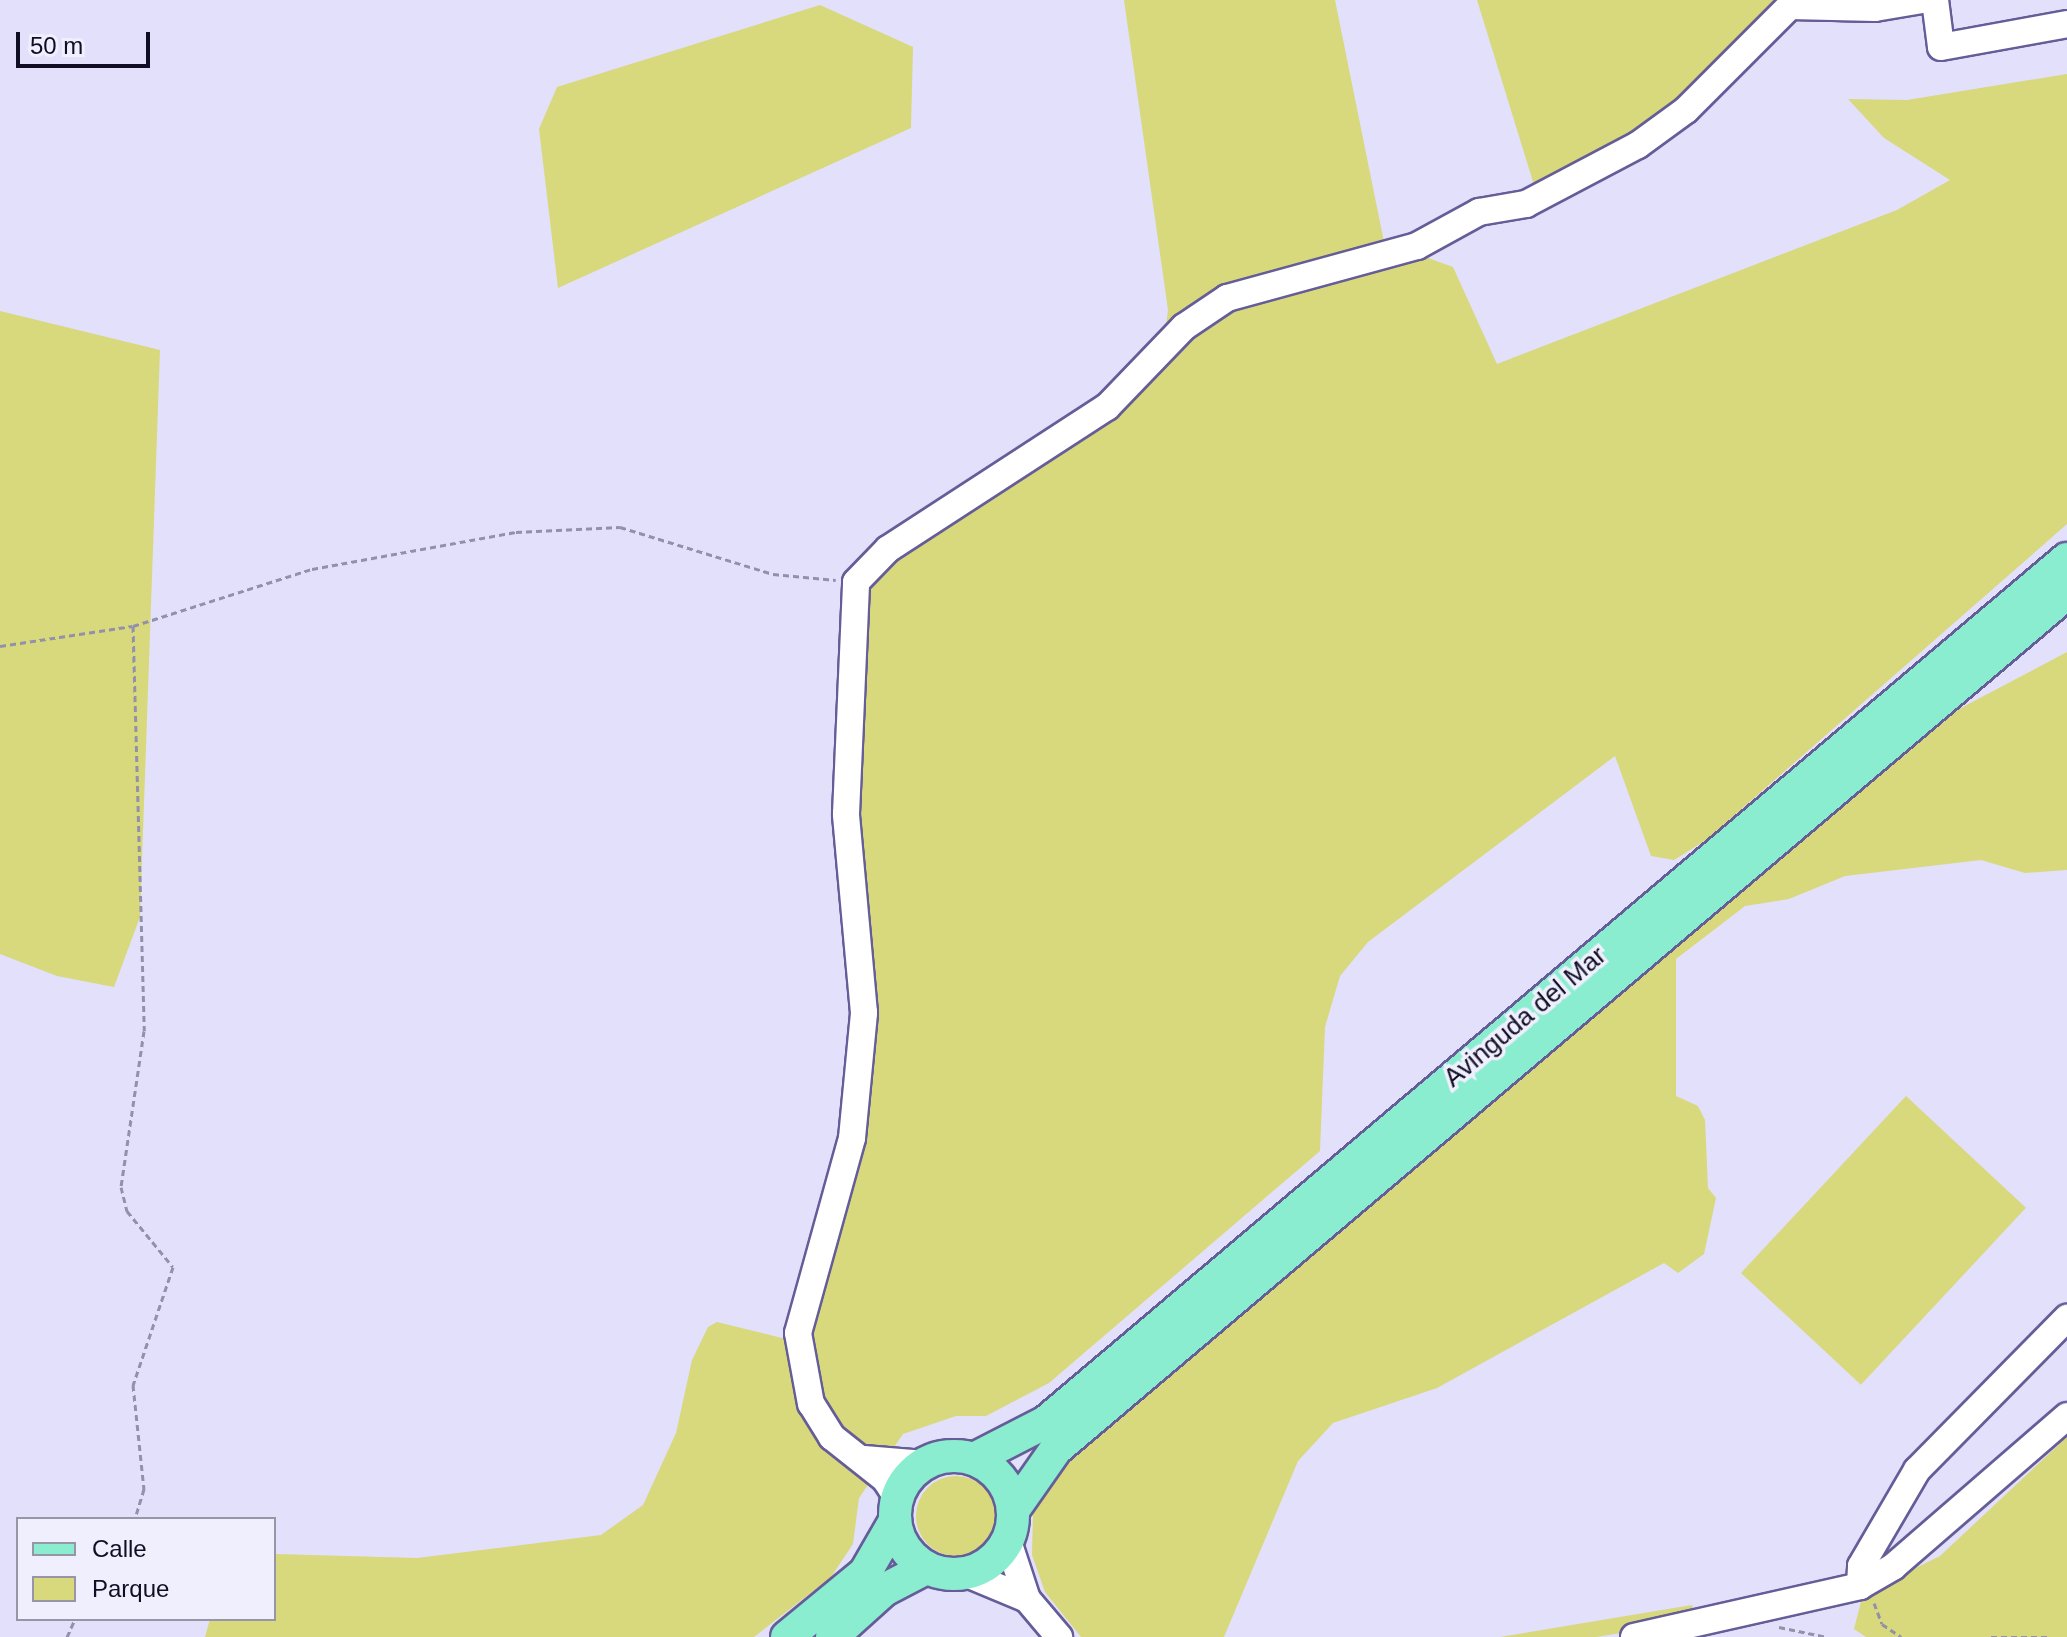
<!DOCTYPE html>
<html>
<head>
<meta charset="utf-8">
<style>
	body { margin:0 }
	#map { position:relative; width:2067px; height:1637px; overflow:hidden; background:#e2e0fb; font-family:Helvetica,sans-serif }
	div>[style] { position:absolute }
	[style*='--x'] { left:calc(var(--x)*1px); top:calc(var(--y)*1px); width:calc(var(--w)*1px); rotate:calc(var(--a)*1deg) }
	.green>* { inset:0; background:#d8d87c; transform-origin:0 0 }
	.round { border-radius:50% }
	.path>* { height:3px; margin-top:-1.5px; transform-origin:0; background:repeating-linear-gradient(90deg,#9391aa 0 6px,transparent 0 10px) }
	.roads { filter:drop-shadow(2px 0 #655d98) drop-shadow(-2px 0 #655d98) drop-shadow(0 2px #655d98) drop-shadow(0 -2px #655d98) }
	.minor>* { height:26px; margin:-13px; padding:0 13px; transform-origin:13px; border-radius:13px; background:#fff }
	.major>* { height:32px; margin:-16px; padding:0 16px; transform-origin:16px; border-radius:16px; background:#8bedd0 }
	.major>.ring { margin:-16px; padding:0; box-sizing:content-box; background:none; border:32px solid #8bedd0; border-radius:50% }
	span { translate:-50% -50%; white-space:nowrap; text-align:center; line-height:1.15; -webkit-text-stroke:7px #f0effd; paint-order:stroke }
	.street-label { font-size:26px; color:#110d24 }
	.legend { position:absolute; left:16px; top:1517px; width:260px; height:104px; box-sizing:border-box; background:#f0effd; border:2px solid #9795a6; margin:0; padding:10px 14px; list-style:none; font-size:24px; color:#110d24 }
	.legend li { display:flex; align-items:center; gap:16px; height:40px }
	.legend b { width:40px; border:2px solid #9795a6 }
	.scale { position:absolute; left:16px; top:32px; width:134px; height:36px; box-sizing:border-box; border:4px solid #110d24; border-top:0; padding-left:10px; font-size:24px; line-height:28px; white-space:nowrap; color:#110d24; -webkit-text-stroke:6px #f0effd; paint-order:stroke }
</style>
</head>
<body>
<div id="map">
	<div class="green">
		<i style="clip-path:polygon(1124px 0,1335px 0,1384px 242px,1453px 267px,1497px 364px,1897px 210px,1950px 180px,1884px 138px,1848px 99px,1907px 100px,2067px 74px,2067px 524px,1706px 840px,1674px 860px,1651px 856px,1615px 756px,1368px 942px,1340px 976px,1325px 1027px,1320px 1151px,1049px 1383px,986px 1416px,956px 1416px,903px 1434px,859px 1498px,853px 1544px,831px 1577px,754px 1637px,205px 1637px,210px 1619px,274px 1619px,275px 1554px,417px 1558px,601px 1535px,643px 1505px,676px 1433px,692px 1360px,708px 1327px,717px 1322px,786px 1339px,835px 1190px,859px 1025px,841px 609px,943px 522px,1160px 375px,1168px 310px)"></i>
		<i style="clip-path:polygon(1477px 0,1776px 0,1651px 123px,1534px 185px)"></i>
		<i style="clip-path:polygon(820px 5px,913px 47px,911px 128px,558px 288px,539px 129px,557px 87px)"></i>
		<i style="clip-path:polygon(0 311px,160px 350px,140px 917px,114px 987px,57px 976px,0 954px)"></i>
		<i style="clip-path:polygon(2067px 652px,2067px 870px,2025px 873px,1981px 860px,1845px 876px,1789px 899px,1745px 906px,1676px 959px,1676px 1096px,1698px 1106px,1705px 1120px,1708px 1188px,1716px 1198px,1704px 1254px,1678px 1273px,1664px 1263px,1437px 1388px,1333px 1423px,1298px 1461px,1224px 1637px,1081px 1637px,1045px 1592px,1032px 1555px,1033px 1513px,1059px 1469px,1959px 709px)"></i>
		<i style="left:1906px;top:1096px;width:164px;height:242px;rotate:43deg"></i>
		<i style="clip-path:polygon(2067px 1437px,2067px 1637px,1866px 1637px,1854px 1629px,1863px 1594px,1940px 1556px)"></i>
		<i class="round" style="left:916px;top:1476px;width:80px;height:80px"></i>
		<i style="clip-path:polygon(1692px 1605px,1696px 1621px,1596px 1637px,1500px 1637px)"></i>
	</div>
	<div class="path">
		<i style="--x:133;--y:626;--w:405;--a:88.4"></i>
		<i style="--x:144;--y:1031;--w:158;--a:98.4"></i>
		<i style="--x:121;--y:1187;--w:25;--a:76"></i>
		<i style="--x:127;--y:1211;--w:72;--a:50.6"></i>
		<i style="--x:173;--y:1267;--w:125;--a:108.7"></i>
		<i style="--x:133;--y:1385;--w:105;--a:84"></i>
		<i style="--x:144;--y:1489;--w:31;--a:107"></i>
		<i style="--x:0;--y:646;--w:134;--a:-8.6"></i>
		<i style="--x:133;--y:626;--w:188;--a:-17.7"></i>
		<i style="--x:312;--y:569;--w:207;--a:-10.3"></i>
		<i style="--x:516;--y:532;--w:104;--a:-2.8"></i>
		<i style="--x:620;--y:527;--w:160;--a:17.1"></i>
		<i style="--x:773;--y:574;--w:63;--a:5.4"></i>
		<i style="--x:1874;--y:1603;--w:22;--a:69"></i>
		<i style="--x:1882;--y:1624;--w:23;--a:34"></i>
		<i style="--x:1779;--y:1627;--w:49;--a:11.8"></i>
		<i style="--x:67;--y:1637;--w:20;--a:-66"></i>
		<i style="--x:1991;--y:1637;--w:59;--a:0"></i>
	</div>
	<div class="roads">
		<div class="minor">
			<i style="--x:1935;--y:0;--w:47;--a:82.7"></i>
			<i style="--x:1941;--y:47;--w:128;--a:-10.3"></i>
			<i style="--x:864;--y:1459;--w:61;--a:4.7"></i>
			<i style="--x:898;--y:1499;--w:24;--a:-123"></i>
			<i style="--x:885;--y:1479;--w:68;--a:-141.6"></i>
			<i style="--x:832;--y:1437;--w:39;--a:-122"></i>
			<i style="--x:811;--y:1404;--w:72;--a:-100.4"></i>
			<i style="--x:798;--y:1333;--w:202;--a:-74.5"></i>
			<i style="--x:852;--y:1138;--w:126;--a:-84.5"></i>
			<i style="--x:864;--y:1013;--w:200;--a:-95.2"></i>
			<i style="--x:846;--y:814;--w:232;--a:-87.5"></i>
			<i style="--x:856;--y:582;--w:46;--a:-45.9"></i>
			<i style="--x:888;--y:549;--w:261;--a:-33"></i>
			<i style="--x:1107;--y:407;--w:111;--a:-46.1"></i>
			<i style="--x:1184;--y:327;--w:52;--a:-34"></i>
			<i style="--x:1227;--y:298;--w:197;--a:-15.3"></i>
			<i style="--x:1417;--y:246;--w:71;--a:-28.7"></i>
			<i style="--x:1479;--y:212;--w:48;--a:-9.7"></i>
			<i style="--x:1526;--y:204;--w:127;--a:-27.8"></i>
			<i style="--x:1638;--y:145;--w:59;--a:-36.1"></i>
			<i style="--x:1686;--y:110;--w:147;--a:-45"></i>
			<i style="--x:1790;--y:6;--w:85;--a:1.3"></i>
			<i style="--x:1875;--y:8;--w:48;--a:-9.7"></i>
			<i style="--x:1008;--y:1541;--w:61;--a:71.9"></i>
			<i style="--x:967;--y:1574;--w:65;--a:22.6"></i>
			<i style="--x:1027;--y:1599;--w:50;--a:49.9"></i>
			<i style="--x:1860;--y:1586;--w:20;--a:-87"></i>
			<i style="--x:1861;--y:1566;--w:111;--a:-59.7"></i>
			<i style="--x:1917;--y:1470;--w:214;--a:-45.4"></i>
			<i style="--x:1634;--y:1637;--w:232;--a:-12.7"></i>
			<i style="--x:1860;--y:1586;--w:39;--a:-30"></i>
			<i style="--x:1894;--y:1566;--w:229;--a:-40.9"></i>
		</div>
		<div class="major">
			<i class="ring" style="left:895px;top:1456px;width:86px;height:86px"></i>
			<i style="--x:974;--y:1459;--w:81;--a:-27.2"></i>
			<i style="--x:1046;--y:1422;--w:1337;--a:-40.21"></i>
			<i style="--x:1014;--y:1509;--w:73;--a:-55"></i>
			<i style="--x:1056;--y:1449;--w:1325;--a:-40.25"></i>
			<i style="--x:787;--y:1637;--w:101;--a:-39.4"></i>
			<i style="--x:865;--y:1573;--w:60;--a:-60"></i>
			<i style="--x:832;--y:1637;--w:70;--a:-42.1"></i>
			<i style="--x:884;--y:1590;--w:47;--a:-27.6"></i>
		</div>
	</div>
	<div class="street-label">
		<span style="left:1525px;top:1017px;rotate:-40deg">Avinguda del Mar</span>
	</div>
	<ul class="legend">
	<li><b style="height:10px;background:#8bedd0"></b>Calle</li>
	<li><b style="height:22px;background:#d8d87c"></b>Parque</li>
	</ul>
	<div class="scale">50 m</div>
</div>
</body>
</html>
